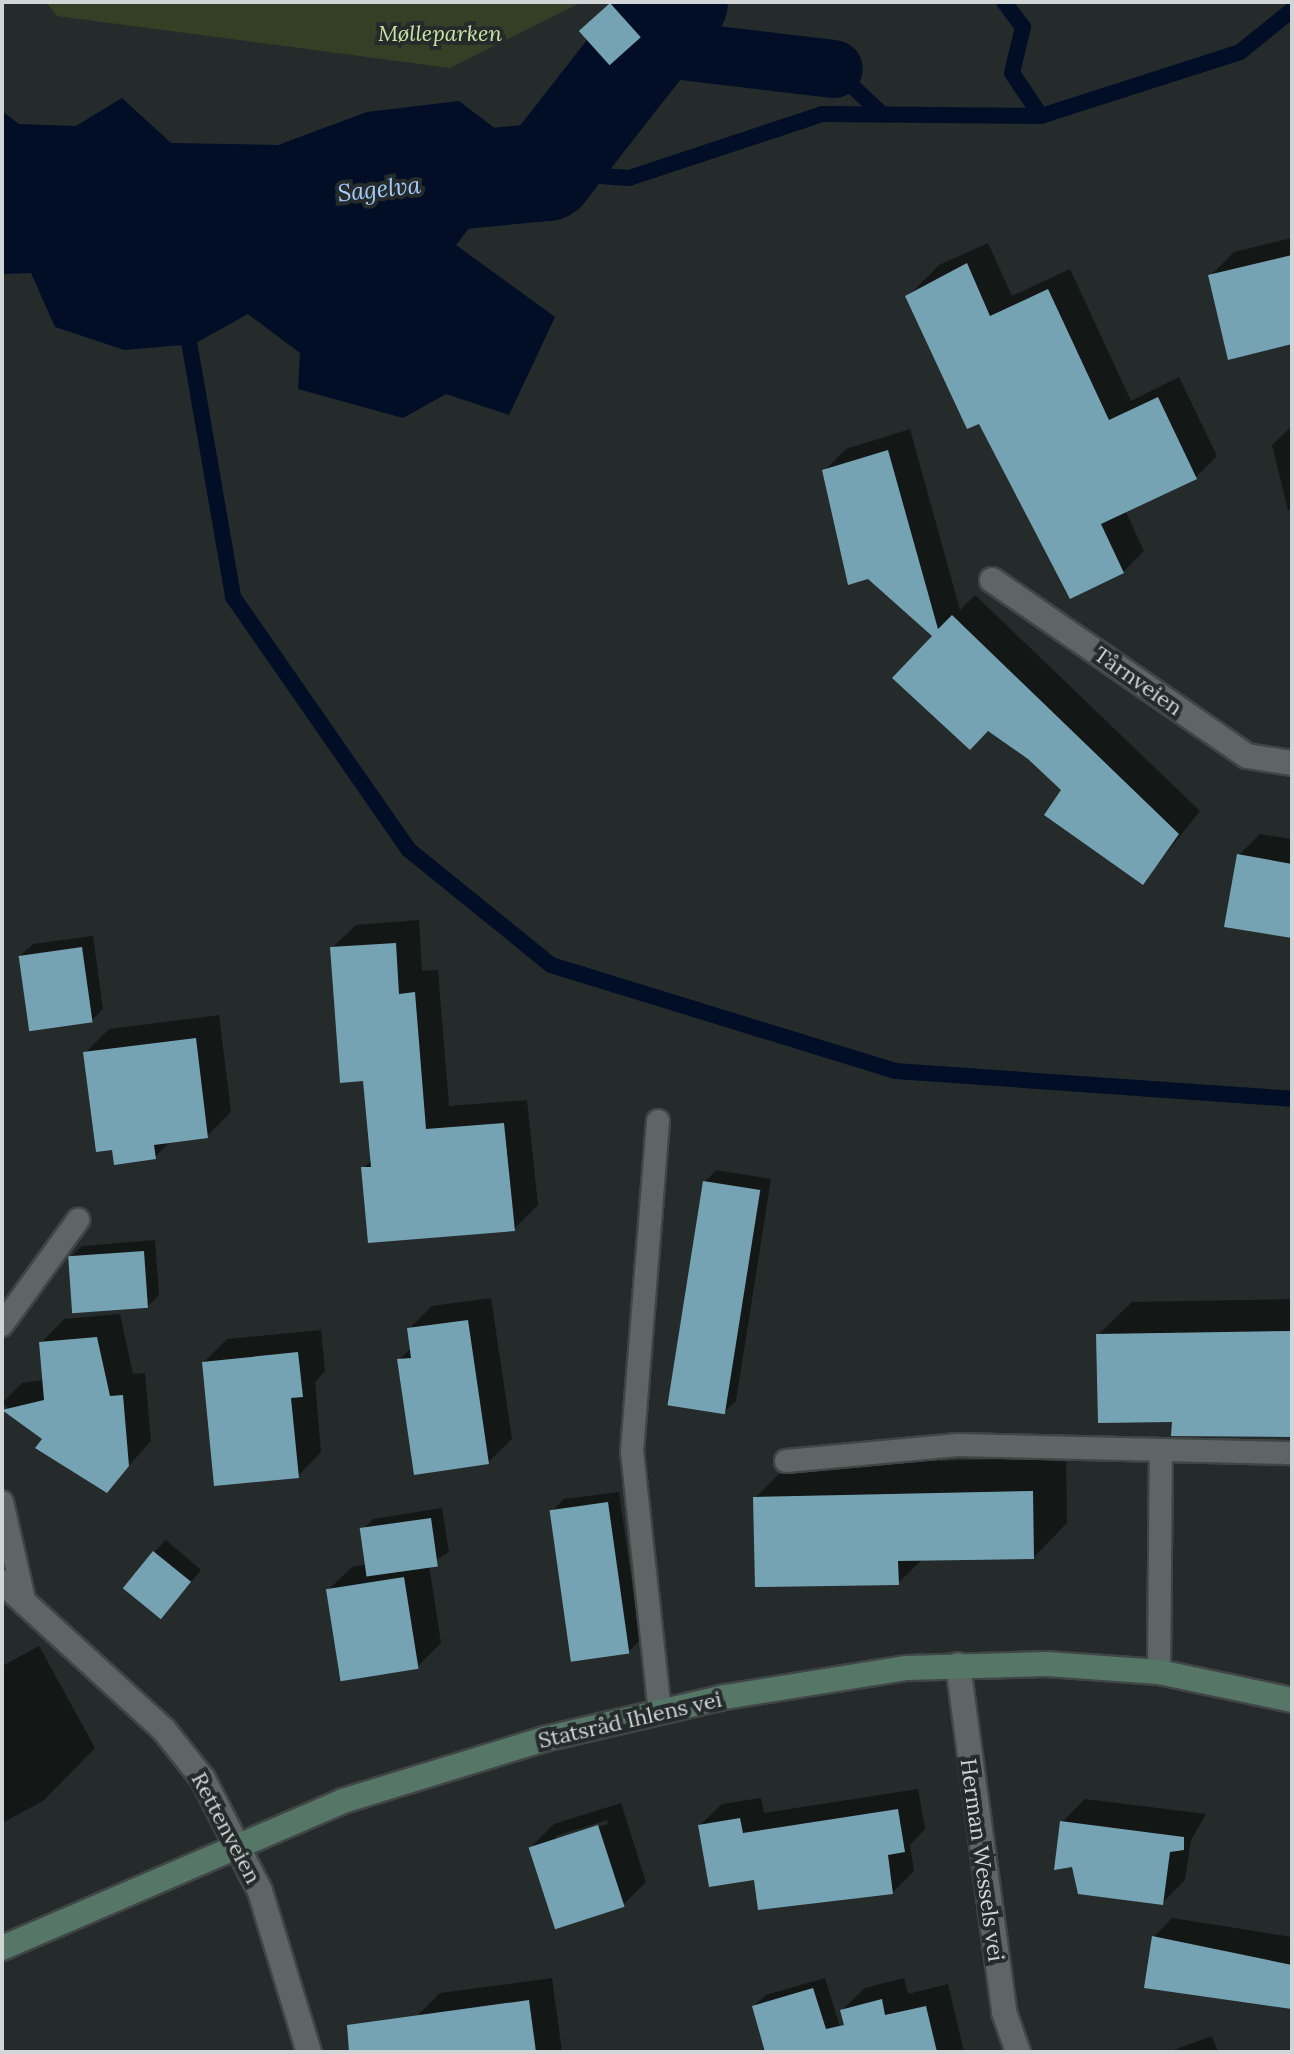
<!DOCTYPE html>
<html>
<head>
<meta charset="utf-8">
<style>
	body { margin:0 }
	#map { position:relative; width:1294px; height:2054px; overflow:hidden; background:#242b2a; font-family:Lora,serif }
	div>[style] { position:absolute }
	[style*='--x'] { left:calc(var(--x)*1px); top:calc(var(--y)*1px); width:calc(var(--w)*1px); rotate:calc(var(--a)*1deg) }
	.green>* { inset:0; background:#353f26 }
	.water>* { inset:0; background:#010e26 }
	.shadow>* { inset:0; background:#0007 }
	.stream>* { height:16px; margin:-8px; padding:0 8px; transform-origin:8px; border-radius:8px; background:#010e26 }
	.canal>* { height:58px; margin:-29px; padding:0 29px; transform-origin:29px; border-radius:29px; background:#010e26 }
	.river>* { height:98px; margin:-49px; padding:0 49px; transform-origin:49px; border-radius:49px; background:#010e26 }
	.building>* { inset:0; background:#76a3b4; transform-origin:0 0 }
	.roads { filter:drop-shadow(2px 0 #404545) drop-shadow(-2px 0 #404545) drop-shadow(0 2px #404545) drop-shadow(0 -2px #404545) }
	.lane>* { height:22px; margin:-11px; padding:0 11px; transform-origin:11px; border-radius:11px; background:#5e6665 }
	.street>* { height:24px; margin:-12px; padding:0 12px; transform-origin:12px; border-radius:12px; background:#5e6665 }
	.secondary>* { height:24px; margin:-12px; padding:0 12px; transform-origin:12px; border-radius:12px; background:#567668 }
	span { translate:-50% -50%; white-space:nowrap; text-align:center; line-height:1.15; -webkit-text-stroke:8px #242b2a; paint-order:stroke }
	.park-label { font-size:22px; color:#cae2a5; font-style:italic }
	.street-label { font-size:22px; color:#d1d5d5 }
	.water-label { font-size:24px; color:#a4cafe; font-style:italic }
	.frame { position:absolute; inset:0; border:4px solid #d1d5d5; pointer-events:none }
</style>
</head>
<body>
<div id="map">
	<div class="green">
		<i style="clip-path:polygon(46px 2px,582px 2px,450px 68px,57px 16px)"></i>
	</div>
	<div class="water">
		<i style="clip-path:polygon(122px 98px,171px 143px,278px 145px,367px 112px,459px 101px,517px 145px,535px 215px,477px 218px,456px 245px,555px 317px,509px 415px,446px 394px,403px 418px,298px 389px,300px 353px,248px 314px,194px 344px,124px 350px,55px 327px,31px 273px,2px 274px,2px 111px,19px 124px,76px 126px)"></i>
	</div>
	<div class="shadow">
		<i style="clip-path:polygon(613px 2px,631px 2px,651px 25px,640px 36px,593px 20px)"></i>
		<i style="clip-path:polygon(1292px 238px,1292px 342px,1210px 276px,1234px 252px)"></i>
		<i style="clip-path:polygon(988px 243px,1012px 296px,1070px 269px,1131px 401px,1179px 377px,1217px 456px,1196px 477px,1125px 510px,1144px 551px,1123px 572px,980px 421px,907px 297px,939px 265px)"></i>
		<i style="clip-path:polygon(1292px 426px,1292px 509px,1288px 510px,1272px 445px)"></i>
		<i style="clip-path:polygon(910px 429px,960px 610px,975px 595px,1200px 811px,1143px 882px,934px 636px,824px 471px,846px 449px)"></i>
		<i style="clip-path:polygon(1260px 834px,1292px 839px,1292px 934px,1239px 855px)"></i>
		<i style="clip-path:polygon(419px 920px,422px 971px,438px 970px,449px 1106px,527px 1100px,538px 1205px,514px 1229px,364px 1168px,372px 1159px,365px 1079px,332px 948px,356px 925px)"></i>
		<i style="clip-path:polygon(93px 936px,103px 1009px,91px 1021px,21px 955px,33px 944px)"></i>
		<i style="clip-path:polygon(219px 1015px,231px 1112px,207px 1136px,172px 1140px,155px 1157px,85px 1053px,109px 1029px)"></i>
		<i style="clip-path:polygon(716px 1170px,771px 1179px,736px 1401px,724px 1412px,705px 1182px)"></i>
		<i style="clip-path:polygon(155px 1240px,159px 1295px,147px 1307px,70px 1258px,82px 1246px)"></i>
		<i style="clip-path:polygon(491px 1298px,512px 1439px,488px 1462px,399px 1360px,411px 1348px,409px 1329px,432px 1306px)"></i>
		<i style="clip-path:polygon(1292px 1299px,1292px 1434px,1174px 1420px,1098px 1335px,1132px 1302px)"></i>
		<i style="clip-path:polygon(120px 1314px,133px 1374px,145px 1373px,151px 1441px,107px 1490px,2px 1403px,22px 1383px,44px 1380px,41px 1343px,64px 1319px)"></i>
		<i style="clip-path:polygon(321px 1330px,325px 1371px,315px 1382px,321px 1452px,298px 1476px,204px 1362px,227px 1339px)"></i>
		<i style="clip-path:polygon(1066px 1458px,1067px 1523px,1034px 1557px,923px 1559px,898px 1583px,755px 1498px,789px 1464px)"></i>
		<i style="clip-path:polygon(619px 1492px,640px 1640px,628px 1652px,552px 1511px,564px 1499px)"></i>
		<i style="clip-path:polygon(442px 1508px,449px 1552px,429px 1565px,441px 1643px,417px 1667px,328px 1590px,352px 1567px,367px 1564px,362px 1530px,373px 1519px)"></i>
		<i style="clip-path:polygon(166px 1540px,201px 1570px,172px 1605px,154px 1552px)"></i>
		<i style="clip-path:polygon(39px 1646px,95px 1748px,43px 1801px,2px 1823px,2px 1666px)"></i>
		<i style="clip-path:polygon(918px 1789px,925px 1829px,910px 1845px,914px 1871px,893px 1892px,756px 1878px,700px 1825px,722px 1804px,761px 1798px,764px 1813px)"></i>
		<i style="clip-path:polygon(1085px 1799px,1206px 1814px,1191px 1840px,1185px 1880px,1162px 1903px,1062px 1822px)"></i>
		<i style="clip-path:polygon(evenodd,621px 1803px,646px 1882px,623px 1905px,531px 1847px,554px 1824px,621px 1803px,607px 1820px,608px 1824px,556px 1840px,556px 1836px,607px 1820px)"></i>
		<i style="clip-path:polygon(1172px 1918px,1292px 1937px,1292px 2005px,1154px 1937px)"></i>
		<i style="clip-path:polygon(552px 1978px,562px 2052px,421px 2052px,416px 2017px,440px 1993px)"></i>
		<i style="clip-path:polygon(825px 1978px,841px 2030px,792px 2052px,767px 2052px,754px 2006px,766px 1995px)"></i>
		<i style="clip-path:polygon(904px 1978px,908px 1994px,948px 1984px,964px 2052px,866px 2052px,842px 2010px,865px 1988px)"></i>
		<i style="clip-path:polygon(1212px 2036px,1218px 2052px,1170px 2052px,1171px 2051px)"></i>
	</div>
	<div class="stream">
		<i style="--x:1004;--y:2;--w:31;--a:53"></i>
		<i style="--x:1023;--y:27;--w:47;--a:103.4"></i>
		<i style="--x:1012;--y:73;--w:52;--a:56"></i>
		<i style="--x:834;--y:69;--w:67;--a:43.2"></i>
		<i style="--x:546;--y:172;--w:83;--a:4.1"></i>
		<i style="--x:629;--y:178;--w:203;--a:-18.3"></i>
		<i style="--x:822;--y:114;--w:219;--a:0.5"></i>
		<i style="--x:1041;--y:116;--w:209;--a:-17.8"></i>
		<i style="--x:1240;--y:52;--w:67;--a:-38.9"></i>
		<i style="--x:186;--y:324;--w:277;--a:80.2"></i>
		<i style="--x:233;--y:597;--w:308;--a:55.2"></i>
		<i style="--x:409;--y:850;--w:183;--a:39"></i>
		<i style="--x:551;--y:965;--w:360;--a:17.1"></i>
		<i style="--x:895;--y:1071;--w:398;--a:4"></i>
	</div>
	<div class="canal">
		<i style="--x:649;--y:47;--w:186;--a:6.8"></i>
	</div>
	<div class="river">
		<i style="--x:390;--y:187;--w:157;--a:-5.5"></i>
		<i style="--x:546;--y:172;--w:216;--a:-52"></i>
	</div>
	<div class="building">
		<i style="left:610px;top:3px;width:46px;height:42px;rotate:48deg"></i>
		<i style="clip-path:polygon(1292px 255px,1292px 344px,1228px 360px,1208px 275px)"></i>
		<i style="clip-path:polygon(967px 263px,990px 316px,1048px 289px,1109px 420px,1158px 397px,1197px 479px,1101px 524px,1124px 573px,1070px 599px,979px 424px,967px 429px,905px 296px)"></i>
		<i style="clip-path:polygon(888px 450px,938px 629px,952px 615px,1179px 834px,1143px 885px,1044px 815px,1061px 790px,1028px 759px,988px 731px,970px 750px,892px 678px,932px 636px,868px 579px,848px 585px,822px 470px)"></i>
		<i style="clip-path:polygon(1237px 854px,1292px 864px,1292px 938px,1224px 927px)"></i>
		<i style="clip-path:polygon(396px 943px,399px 994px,415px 992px,426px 1129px,504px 1123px,515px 1231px,368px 1243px,361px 1167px,371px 1167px,363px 1081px,340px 1083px,330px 947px)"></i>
		<i style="left:82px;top:947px;width:76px;height:64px;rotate:82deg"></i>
		<i style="clip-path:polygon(196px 1038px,208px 1138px,154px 1145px,156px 1159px,114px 1165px,112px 1150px,96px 1152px,83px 1052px)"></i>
		<i style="left:703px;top:1181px;width:58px;height:227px;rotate:9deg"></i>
		<i style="left:144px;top:1251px;width:57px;height:76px;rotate:86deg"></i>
		<i style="clip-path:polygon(468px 1320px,489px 1464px,414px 1475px,397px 1359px,411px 1358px,407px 1328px)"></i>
		<i style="clip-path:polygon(1292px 1331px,1292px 1437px,1171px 1436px,1172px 1422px,1098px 1423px,1096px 1334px)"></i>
		<i style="clip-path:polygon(97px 1337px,110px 1396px,123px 1395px,129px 1466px,107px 1493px,35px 1448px,42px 1439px,2px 1410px,44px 1400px,39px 1342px)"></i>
		<i style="clip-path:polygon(298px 1352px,303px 1397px,291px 1398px,299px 1478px,214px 1486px,202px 1362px)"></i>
		<i style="clip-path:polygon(1033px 1491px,1034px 1559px,898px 1561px,899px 1585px,755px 1587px,753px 1497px)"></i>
		<i style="left:608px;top:1502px;width:153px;height:59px;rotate:82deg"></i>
		<i style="left:431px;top:1518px;width:49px;height:72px;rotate:82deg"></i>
		<i style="left:153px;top:1551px;width:49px;height:48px;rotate:39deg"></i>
		<i style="left:404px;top:1577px;width:93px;height:79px;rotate:81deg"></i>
		<i style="clip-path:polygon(898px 1809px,905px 1852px,888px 1855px,893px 1894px,758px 1910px,754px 1880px,709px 1887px,698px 1825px,740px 1818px,743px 1833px)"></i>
		<i style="clip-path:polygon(1060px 1821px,1184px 1837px,1184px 1850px,1170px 1852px,1163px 1905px,1078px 1894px,1072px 1867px,1054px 1870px)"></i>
		<i style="left:598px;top:1825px;width:86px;height:73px;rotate:72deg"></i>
		<i style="clip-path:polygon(1152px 1936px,1292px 1965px,1292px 2009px,1144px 1988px)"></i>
		<i style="clip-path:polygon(813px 1988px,826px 2029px,844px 2025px,840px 2010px,882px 1999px,885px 2015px,926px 2006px,937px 2052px,765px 2052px,752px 2006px)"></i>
		<i style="clip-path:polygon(529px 2000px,536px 2052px,349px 2052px,347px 2025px)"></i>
	</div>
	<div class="roads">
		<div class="lane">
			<i style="--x:658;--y:1121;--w:331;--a:94.5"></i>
			<i style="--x:632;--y:1451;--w:262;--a:83.9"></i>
			<i style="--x:2;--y:1325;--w:130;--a:-54.1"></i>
			<i style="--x:786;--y:1461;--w:173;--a:-5.3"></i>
			<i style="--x:958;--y:1445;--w:334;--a:1.4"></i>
			<i style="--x:2;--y:1502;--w:105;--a:77.3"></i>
			<i style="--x:1159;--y:1672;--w:220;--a:-89.5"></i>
		</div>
		<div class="street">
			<i style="--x:992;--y:580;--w:310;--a:34.6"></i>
			<i style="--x:1247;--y:756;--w:46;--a:8.8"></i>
			<i style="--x:2;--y:1582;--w:219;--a:42.4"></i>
			<i style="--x:164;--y:1730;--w:63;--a:51.5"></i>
			<i style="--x:203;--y:1779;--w:126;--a:63"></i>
			<i style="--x:260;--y:1891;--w:168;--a:73.1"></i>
			<i style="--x:958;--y:1665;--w:350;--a:82.4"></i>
			<i style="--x:1004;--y:2012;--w:42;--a:70.7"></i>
		</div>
		<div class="secondary">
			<i style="--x:2;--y:1948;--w:371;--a:-23.3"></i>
			<i style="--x:343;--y:1801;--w:210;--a:-17.1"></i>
			<i style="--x:544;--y:1739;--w:186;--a:-13.1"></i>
			<i style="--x:725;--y:1697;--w:184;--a:-9.1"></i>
			<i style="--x:907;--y:1668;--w:140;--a:-1.6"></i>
			<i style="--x:1047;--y:1664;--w:112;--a:4.1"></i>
			<i style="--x:1159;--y:1672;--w:136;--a:11.9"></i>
		</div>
	</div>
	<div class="park-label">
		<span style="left:440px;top:34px">Mølleparken</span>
	</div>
	<div class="street-label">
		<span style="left:1138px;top:681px;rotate:35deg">Tårnveien</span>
		<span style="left:630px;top:1720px;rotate:-13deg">Statsråd Ihlens vei</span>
		<span style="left:226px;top:1828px;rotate:62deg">Rettenveien</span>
		<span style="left:982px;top:1860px;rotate:82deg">Herman Wessels vei</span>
	</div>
	<div class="water-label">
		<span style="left:379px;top:189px;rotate:-6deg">Sagelva</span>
	</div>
	<div class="frame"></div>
</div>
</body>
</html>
